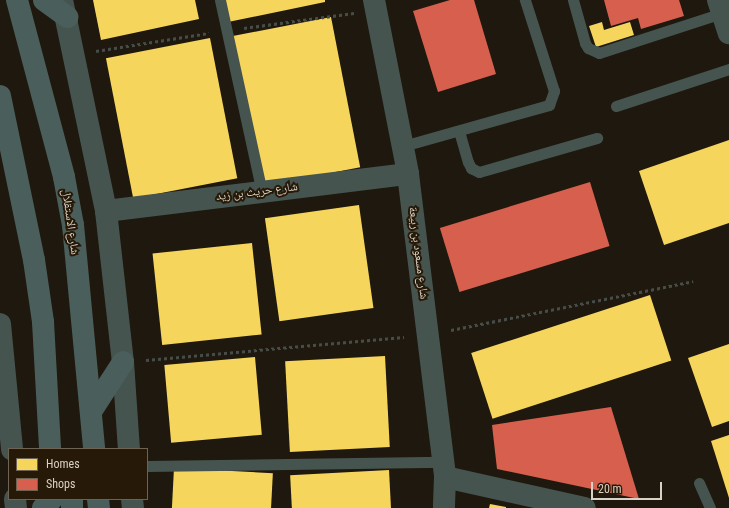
<!DOCTYPE html>
<html>
<head>
<meta charset="utf-8">
<style>
	body { margin:0 }
	#map { position:relative; width:729px; height:508px; overflow:hidden; background:#1f180e; font-family:"Roboto Condensed","Noto Naskh Arabic",sans-serif }
	div>[style] { position:absolute }
	[style*='--x'] { left:calc(var(--x)*1px); top:calc(var(--y)*1px); width:calc(var(--w)*1px); rotate:calc(var(--a)*1deg) }
	.homes>* { inset:0; background:#f6d55c; transform-origin:0 0 }
	.shops>* { inset:0; background:#d6604d; transform-origin:0 0 }
	.path>* { height:2.5px; margin-top:-1.25px; transform-origin:0; background:repeating-linear-gradient(90deg,#464d49 0 3px,transparent 0 6px) }
	.lane>* { height:11px; margin:-5.5px; padding:0 5.5px; transform-origin:5.5px; border-radius:5.5px; background:#465450 }
	.street>* { height:22px; margin:-11px; padding:0 11px; transform-origin:11px; border-radius:11px; background:#465450 }
	.primary>* { height:22px; margin:-11px; padding:0 11px; transform-origin:11px; border-radius:11px; background:#4a5f5b }
	span { translate:-50% -50%; white-space:nowrap; text-align:center; line-height:1.15; -webkit-text-stroke:4px #261907; paint-order:stroke }
	.street-label { font-size:12px; color:#dad1c6 }
	.legend { position:absolute; left:8px; top:448px; width:140px; height:52px; box-sizing:border-box; background:#261907; border:1px solid #6e6353; margin:0; padding:5px 7px; list-style:none; font-size:12px; color:#dad1c6 }
	.legend li { display:flex; align-items:center; gap:8px; height:20px }
	.legend b { width:20px; border:1px solid #6e6353 }
	.scale { position:absolute; left:591px; top:482px; width:71px; height:18px; box-sizing:border-box; border:2px solid #dad1c6; border-top:0; padding-left:5px; font-size:12px; line-height:14px; white-space:nowrap; color:#dad1c6; -webkit-text-stroke:3px #261907; paint-order:stroke }
</style>
</head>
<body>
<div id="map">
	<div class="homes">
		<i style="clip-path:polygon(93px 0,195px 0,199px 19px,101px 40px)"></i>
		<i style="clip-path:polygon(223px 0,325px 0,325px 2px,228px 22px)"></i>
		<i style="left:331px;top:17px;width:153px;height:100px;rotate:79deg"></i>
		<i style="clip-path:polygon(602px 22px,604px 30px,630px 22px,634px 35px,596px 47px,589px 26px)"></i>
		<i style="left:210px;top:38px;width:143px;height:106px;rotate:79deg"></i>
		<i style="clip-path:polygon(729px 140px,729px 223px,664px 245px,639px 171px)"></i>
		<i style="left:359px;top:205px;width:104px;height:95px;rotate:82deg"></i>
		<i style="left:252px;top:243px;width:92px;height:100px;rotate:84deg"></i>
		<i style="left:650px;top:295px;width:69px;height:188px;rotate:72deg"></i>
		<i style="clip-path:polygon(729px 344px,729px 421px,712px 427px,688px 358px)"></i>
		<i style="left:385px;top:356px;width:91px;height:100px;rotate:87deg"></i>
		<i style="left:255px;top:357px;width:78px;height:91px;rotate:85deg"></i>
		<i style="clip-path:polygon(729px 435px,729px 498px,711px 441px)"></i>
		<i style="left:174px;top:468px;width:99px;height:40px;rotate:3deg"></i>
		<i style="left:389px;top:470px;width:38px;height:99px;rotate:87deg"></i>
		<i style="clip-path:polygon(490px 504px,506px 507px,506px 508px,489px 508px)"></i>
	</div>
	<div class="shops">
		<i style="clip-path:polygon(450px 0,474px 0,496px 74px,438px 92px,413px 11px)"></i>
		<i style="clip-path:polygon(604px 0,679px 0,684px 16px,641px 29px,638px 18px,611px 26px)"></i>
		<i style="left:590px;top:182px;width:67px;height:157px;rotate:73deg"></i>
		<i style="clip-path:polygon(611px 407px,639px 499px,497px 469px,492px 425px)"></i>
	</div>
	<div class="path">
		<i style="--x:244;--y:28;--w:111;--a:-7.8"></i>
		<i style="--x:96;--y:51;--w:114;--a:-9.1"></i>
		<i style="--x:451;--y:330;--w:247;--a:-11.4"></i>
		<i style="--x:146;--y:360;--w:259;--a:-5.1"></i>
	</div>
	<div class="lane">
		<i style="--x:220;--y:0;--w:197;--a:77.7"></i>
		<i style="--x:573;--y:0;--w:45;--a:74.4"></i>
		<i style="--x:585;--y:43;--w:6;--a:59"></i>
		<i style="--x:588;--y:48;--w:12;--a:24"></i>
		<i style="--x:599;--y:53;--w:129;--a:-18"></i>
		<i style="--x:616;--y:106;--w:119;--a:-18.1"></i>
		<i style="--x:459;--y:131;--w:32;--a:74"></i>
		<i style="--x:468;--y:162;--w:7;--a:63"></i>
		<i style="--x:471;--y:168;--w:9;--a:27"></i>
		<i style="--x:479;--y:172;--w:123;--a:-16.1"></i>
		<i style="--x:403;--y:146;--w:152;--a:-15.7"></i>
		<i style="--x:549;--y:105;--w:15;--a:-70"></i>
		<i style="--x:554;--y:91;--w:96;--a:-107.7"></i>
		<i style="--x:147;--y:466;--w:296;--a:-0.8"></i>
		<i style="--x:699;--y:483;--w:27;--a:66"></i>
	</div>
	<div class="street">
		<i style="--x:62;--y:0;--w:216;--a:78.2"></i>
		<i style="--x:106;--y:211;--w:152;--a:83.6"></i>
		<i style="--x:123;--y:362;--w:87;--a:86.1"></i>
		<i style="--x:374;--y:0;--w:177;--a:78.9"></i>
		<i style="--x:408;--y:174;--w:305;--a:83"></i>
		<i style="--x:445;--y:477;--w:31;--a:92"></i>
		<i style="--x:718;--y:0;--w:35;--a:72"></i>
		<i style="--x:106;--y:211;--w:304;--a:-7"></i>
		<i style="--x:0;--y:324;--w:126;--a:84.5"></i>
		<i style="--x:445;--y:477;--w:143;--a:12.5"></i>
		<i style="--x:15;--y:499;--w:9;--a:84"></i>
		<i style="--x:132;--y:499;--w:9;--a:84"></i>
	</div>
	<div class="primary">
		<i style="--x:17;--y:0;--w:183;--a:75.1"></i>
		<i style="--x:64;--y:177;--w:49;--a:79.4"></i>
		<i style="--x:73;--y:225;--w:225;--a:84.6"></i>
		<i style="--x:44;--y:0;--w:29;--a:36"></i>
		<i style="--x:0;--y:96;--w:167;--a:78.3"></i>
		<i style="--x:34;--y:260;--w:63;--a:81.7"></i>
		<i style="--x:43;--y:322;--w:127;--a:86.8"></i>
		<i style="--x:92;--y:410;--w:57;--a:-57.1"></i>
		<i style="--x:72;--y:499;--w:9;--a:90"></i>
		<i style="--x:98;--y:499;--w:9;--a:84"></i>
		<i style="--x:43;--y:508;--w:13;--a:-45"></i>
	</div>
	<div class="street-label">
		<span style="left:257px;top:192px;rotate:-7deg">شارع حريث بن زيد</span>
		<span style="left:70px;top:222px;rotate:82deg">شارع الاستقلال</span>
		<span style="left:418px;top:253px;rotate:83deg">شارع مسعود بن ربيعة</span>
	</div>
	<ul class="legend">
	<li><b style="height:11px;background:#f6d55c"></b>Homes</li>
	<li><b style="height:11px;background:#d6604d"></b>Shops</li>
	</ul>
	<div class="scale">20 m</div>
</div>
</body>
</html>
